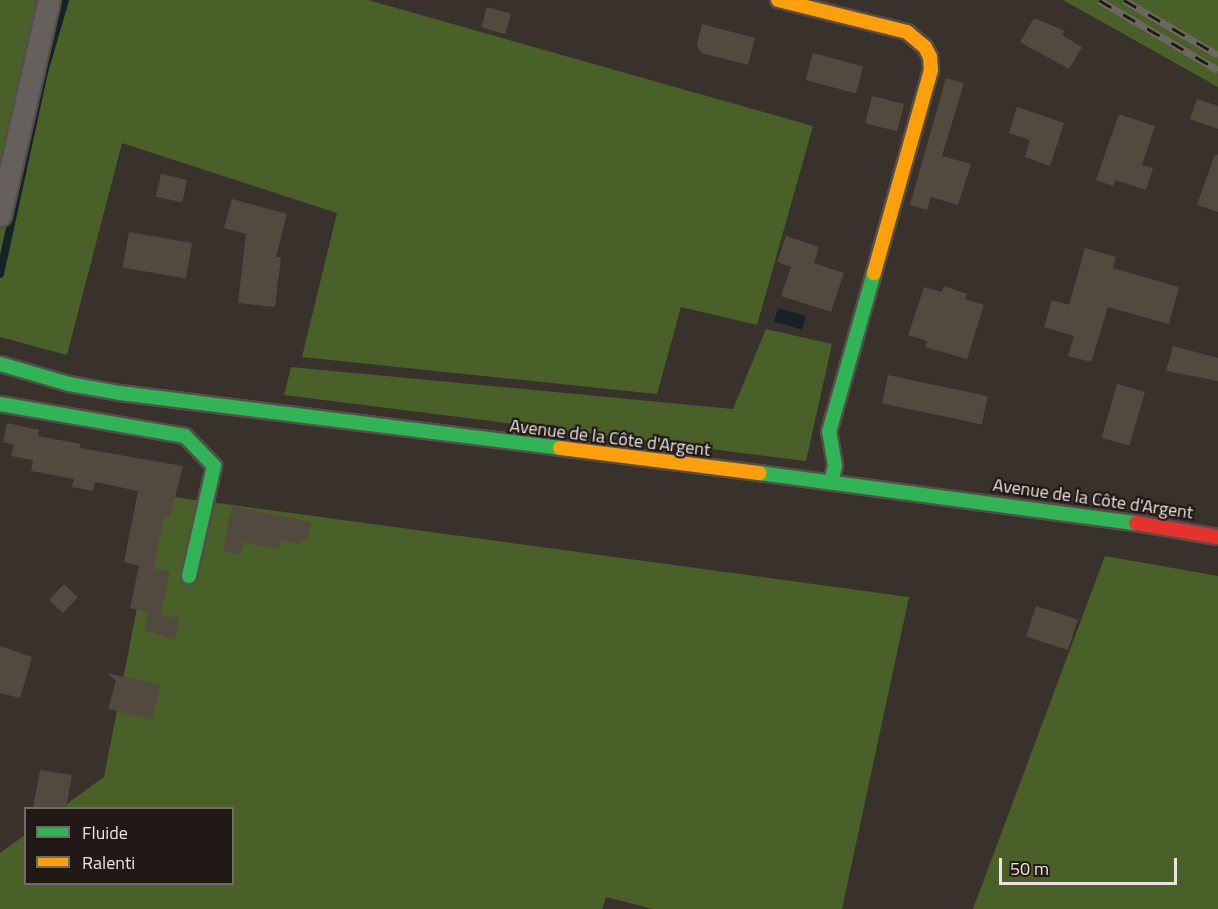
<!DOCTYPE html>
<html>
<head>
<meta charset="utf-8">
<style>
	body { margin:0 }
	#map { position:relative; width:1218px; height:909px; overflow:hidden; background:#39312c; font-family:"Titillium Web",sans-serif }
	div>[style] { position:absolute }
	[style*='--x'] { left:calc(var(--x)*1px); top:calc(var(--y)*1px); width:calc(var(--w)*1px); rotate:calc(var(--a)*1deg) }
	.green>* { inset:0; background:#496128 }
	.water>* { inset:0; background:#152228; transform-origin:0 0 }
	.stream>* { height:8px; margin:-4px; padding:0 4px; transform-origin:4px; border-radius:4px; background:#152228 }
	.building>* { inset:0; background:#534a3f; transform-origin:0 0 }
	.roads { filter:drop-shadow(2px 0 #554e4a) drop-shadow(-2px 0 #554e4a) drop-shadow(0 2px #554e4a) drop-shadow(0 -2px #554e4a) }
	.street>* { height:21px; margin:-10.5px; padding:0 10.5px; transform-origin:10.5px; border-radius:10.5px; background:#66605c }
	.fast>* { height:14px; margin:-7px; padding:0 7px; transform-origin:7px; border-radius:7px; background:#30b455 }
	.slow>* { height:14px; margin:-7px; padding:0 7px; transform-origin:7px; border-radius:7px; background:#ff9f0a }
	.jam>* { height:14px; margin:-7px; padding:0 7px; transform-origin:7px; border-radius:7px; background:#e5322d }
	.rail>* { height:7px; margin-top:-3.5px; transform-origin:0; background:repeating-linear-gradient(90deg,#201916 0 14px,#6f6865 0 28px); box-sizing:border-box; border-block:2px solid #6f6865 }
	span { translate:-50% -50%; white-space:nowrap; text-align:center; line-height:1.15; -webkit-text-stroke:4.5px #201916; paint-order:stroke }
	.street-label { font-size:18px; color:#ede3de }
	.legend { position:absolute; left:24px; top:807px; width:210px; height:78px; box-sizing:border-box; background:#201916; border:2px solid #726a66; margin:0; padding:8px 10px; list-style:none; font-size:18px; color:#ede3de }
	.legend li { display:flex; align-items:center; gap:12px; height:30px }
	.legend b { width:30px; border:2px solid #726a66 }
	.scale { position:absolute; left:999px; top:858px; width:178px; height:27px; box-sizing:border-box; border:3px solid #ede3de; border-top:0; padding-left:8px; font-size:18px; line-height:21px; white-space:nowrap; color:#ede3de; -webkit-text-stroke:4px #201916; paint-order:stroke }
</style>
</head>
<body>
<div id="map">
	<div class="green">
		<i style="clip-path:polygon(0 0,368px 0,813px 126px,757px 325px,681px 307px,657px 394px,302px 357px,337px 213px,122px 143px,67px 355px,0 337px)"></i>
		<i style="clip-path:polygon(1063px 0,1218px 0,1218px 87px)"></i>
		<i style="clip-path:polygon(766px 329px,832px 344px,806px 461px,284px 395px,291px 367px,733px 409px)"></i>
		<i style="clip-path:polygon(159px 495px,909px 597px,842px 909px,653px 909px,606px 897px,602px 909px,0 909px,0 853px,25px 835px,26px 884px,232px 884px,232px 808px,61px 808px,104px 777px)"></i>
		<i style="clip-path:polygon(1105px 556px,1218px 576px,1218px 909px,973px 909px)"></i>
	</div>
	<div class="water">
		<i style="left:778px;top:308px;width:29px;height:14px;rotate:16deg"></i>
	</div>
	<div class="stream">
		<i style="--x:0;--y:274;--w:207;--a:-77.7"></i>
		<i style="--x:44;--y:72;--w:75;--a:-73.7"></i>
	</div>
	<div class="building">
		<i style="left:487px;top:7px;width:25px;height:21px;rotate:16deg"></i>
		<i style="clip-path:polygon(1034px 18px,1065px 31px,1062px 35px,1082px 47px,1069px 69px,1020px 42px)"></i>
		<i style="clip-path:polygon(702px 24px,755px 38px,748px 65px,701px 53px,697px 45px)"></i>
		<i style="left:813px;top:53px;width:52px;height:28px;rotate:15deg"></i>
		<i style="clip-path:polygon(946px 78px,964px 83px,942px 156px,971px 164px,958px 205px,931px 197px,927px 210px,910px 205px)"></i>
		<i style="left:872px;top:96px;width:33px;height:28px;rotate:14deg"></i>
		<i style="clip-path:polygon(1197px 99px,1218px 106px,1218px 129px,1190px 119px)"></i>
		<i style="clip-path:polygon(1017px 107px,1064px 123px,1050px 166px,1025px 157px,1030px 140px,1009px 133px)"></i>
		<i style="clip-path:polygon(1119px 114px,1155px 126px,1142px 165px,1153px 168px,1146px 190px,1115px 180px,1113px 186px,1096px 180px)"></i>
		<i style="clip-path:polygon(1215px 154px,1218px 155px,1218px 212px,1197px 205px)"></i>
		<i style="left:161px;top:174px;width:27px;height:23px;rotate:13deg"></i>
		<i style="clip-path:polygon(232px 199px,287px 214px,276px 257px,281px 257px,275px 307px,238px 303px,246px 234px,224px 228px)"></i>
		<i style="left:129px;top:232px;width:64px;height:36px;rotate:10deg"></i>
		<i style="clip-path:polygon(786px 236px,819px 247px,814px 263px,844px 273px,831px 312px,781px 296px,791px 267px,777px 262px)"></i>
		<i style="clip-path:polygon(1085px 248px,1116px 257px,1113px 268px,1179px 287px,1169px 324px,1108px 307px,1091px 362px,1068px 356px,1074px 336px,1044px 327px,1052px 300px,1069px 305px)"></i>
		<i style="clip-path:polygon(944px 286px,967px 294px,965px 299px,984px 305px,967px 359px,925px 347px,927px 341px,908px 335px,924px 287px,942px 292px)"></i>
		<i style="clip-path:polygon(1173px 346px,1218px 358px,1218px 381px,1166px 371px)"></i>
		<i style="left:888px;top:375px;width:102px;height:29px;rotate:12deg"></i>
		<i style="left:1117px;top:384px;width:29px;height:56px;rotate:16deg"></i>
		<i style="clip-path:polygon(7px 423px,39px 430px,38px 436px,80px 444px,80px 448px,183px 466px,170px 517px,164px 516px,154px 568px,170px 572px,161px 614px,130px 608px,139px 566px,124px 562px,138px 491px,95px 482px,93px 491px,72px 487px,74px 479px,31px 471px,33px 460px,11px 456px,14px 445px,3px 442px)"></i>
		<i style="clip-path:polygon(232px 506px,311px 522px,308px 538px,299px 544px,281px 540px,279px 549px,243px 542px,241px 555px,223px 551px)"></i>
		<i style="left:64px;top:584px;width:19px;height:22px;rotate:43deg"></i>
		<i style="left:1036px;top:606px;width:44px;height:32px;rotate:18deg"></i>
		<i style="clip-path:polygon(148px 612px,179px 618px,175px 640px,145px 630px)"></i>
		<i style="clip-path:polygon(0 646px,32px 657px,20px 698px,0 693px)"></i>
		<i style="clip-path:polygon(107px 673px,161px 685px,152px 720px,108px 709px,116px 681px)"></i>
		<i style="clip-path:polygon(40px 770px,72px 775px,66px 808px,33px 808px)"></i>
	</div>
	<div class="roads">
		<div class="street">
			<i style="--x:0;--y:215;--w:221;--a:-77.2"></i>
		</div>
		<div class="fast">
			<i style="--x:0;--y:364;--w:72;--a:16.2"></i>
			<i style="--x:69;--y:384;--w:52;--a:10"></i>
			<i style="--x:120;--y:393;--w:443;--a:7.1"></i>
			<i style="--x:0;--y:404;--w:188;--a:9.8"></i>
			<i style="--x:185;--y:436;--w:42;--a:46"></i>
			<i style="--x:214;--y:466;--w:113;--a:102.8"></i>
			<i style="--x:759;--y:473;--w:380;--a:7.6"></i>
			<i style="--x:831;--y:483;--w:18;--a:-77"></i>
			<i style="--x:835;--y:465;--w:34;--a:-100"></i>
			<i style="--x:829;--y:432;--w:165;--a:-74.2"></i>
		</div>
		<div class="slow">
			<i style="--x:778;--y:0;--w:133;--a:13.9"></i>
			<i style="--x:907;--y:32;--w:23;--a:40"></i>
			<i style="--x:925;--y:47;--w:11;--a:63"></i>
			<i style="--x:930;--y:57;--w:13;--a:86"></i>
			<i style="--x:931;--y:70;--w:211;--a:105.7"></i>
			<i style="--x:560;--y:448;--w:201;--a:7.2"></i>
		</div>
		<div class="jam">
			<i style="--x:1136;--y:523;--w:83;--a:9.7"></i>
		</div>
	</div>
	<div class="rail">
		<i style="--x:1099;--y:0;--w:138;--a:30.5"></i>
		<i style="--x:1124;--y:0;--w:109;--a:30.3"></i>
	</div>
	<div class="street-label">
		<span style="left:610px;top:438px;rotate:7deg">Avenue de la Côte d'Argent</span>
		<span style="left:1093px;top:499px;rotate:8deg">Avenue de la Côte d'Argent</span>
	</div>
	<ul class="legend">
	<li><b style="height:8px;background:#30b455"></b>Fluide</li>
	<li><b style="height:8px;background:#ff9f0a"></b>Ralenti</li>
	</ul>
	<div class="scale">50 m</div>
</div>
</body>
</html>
